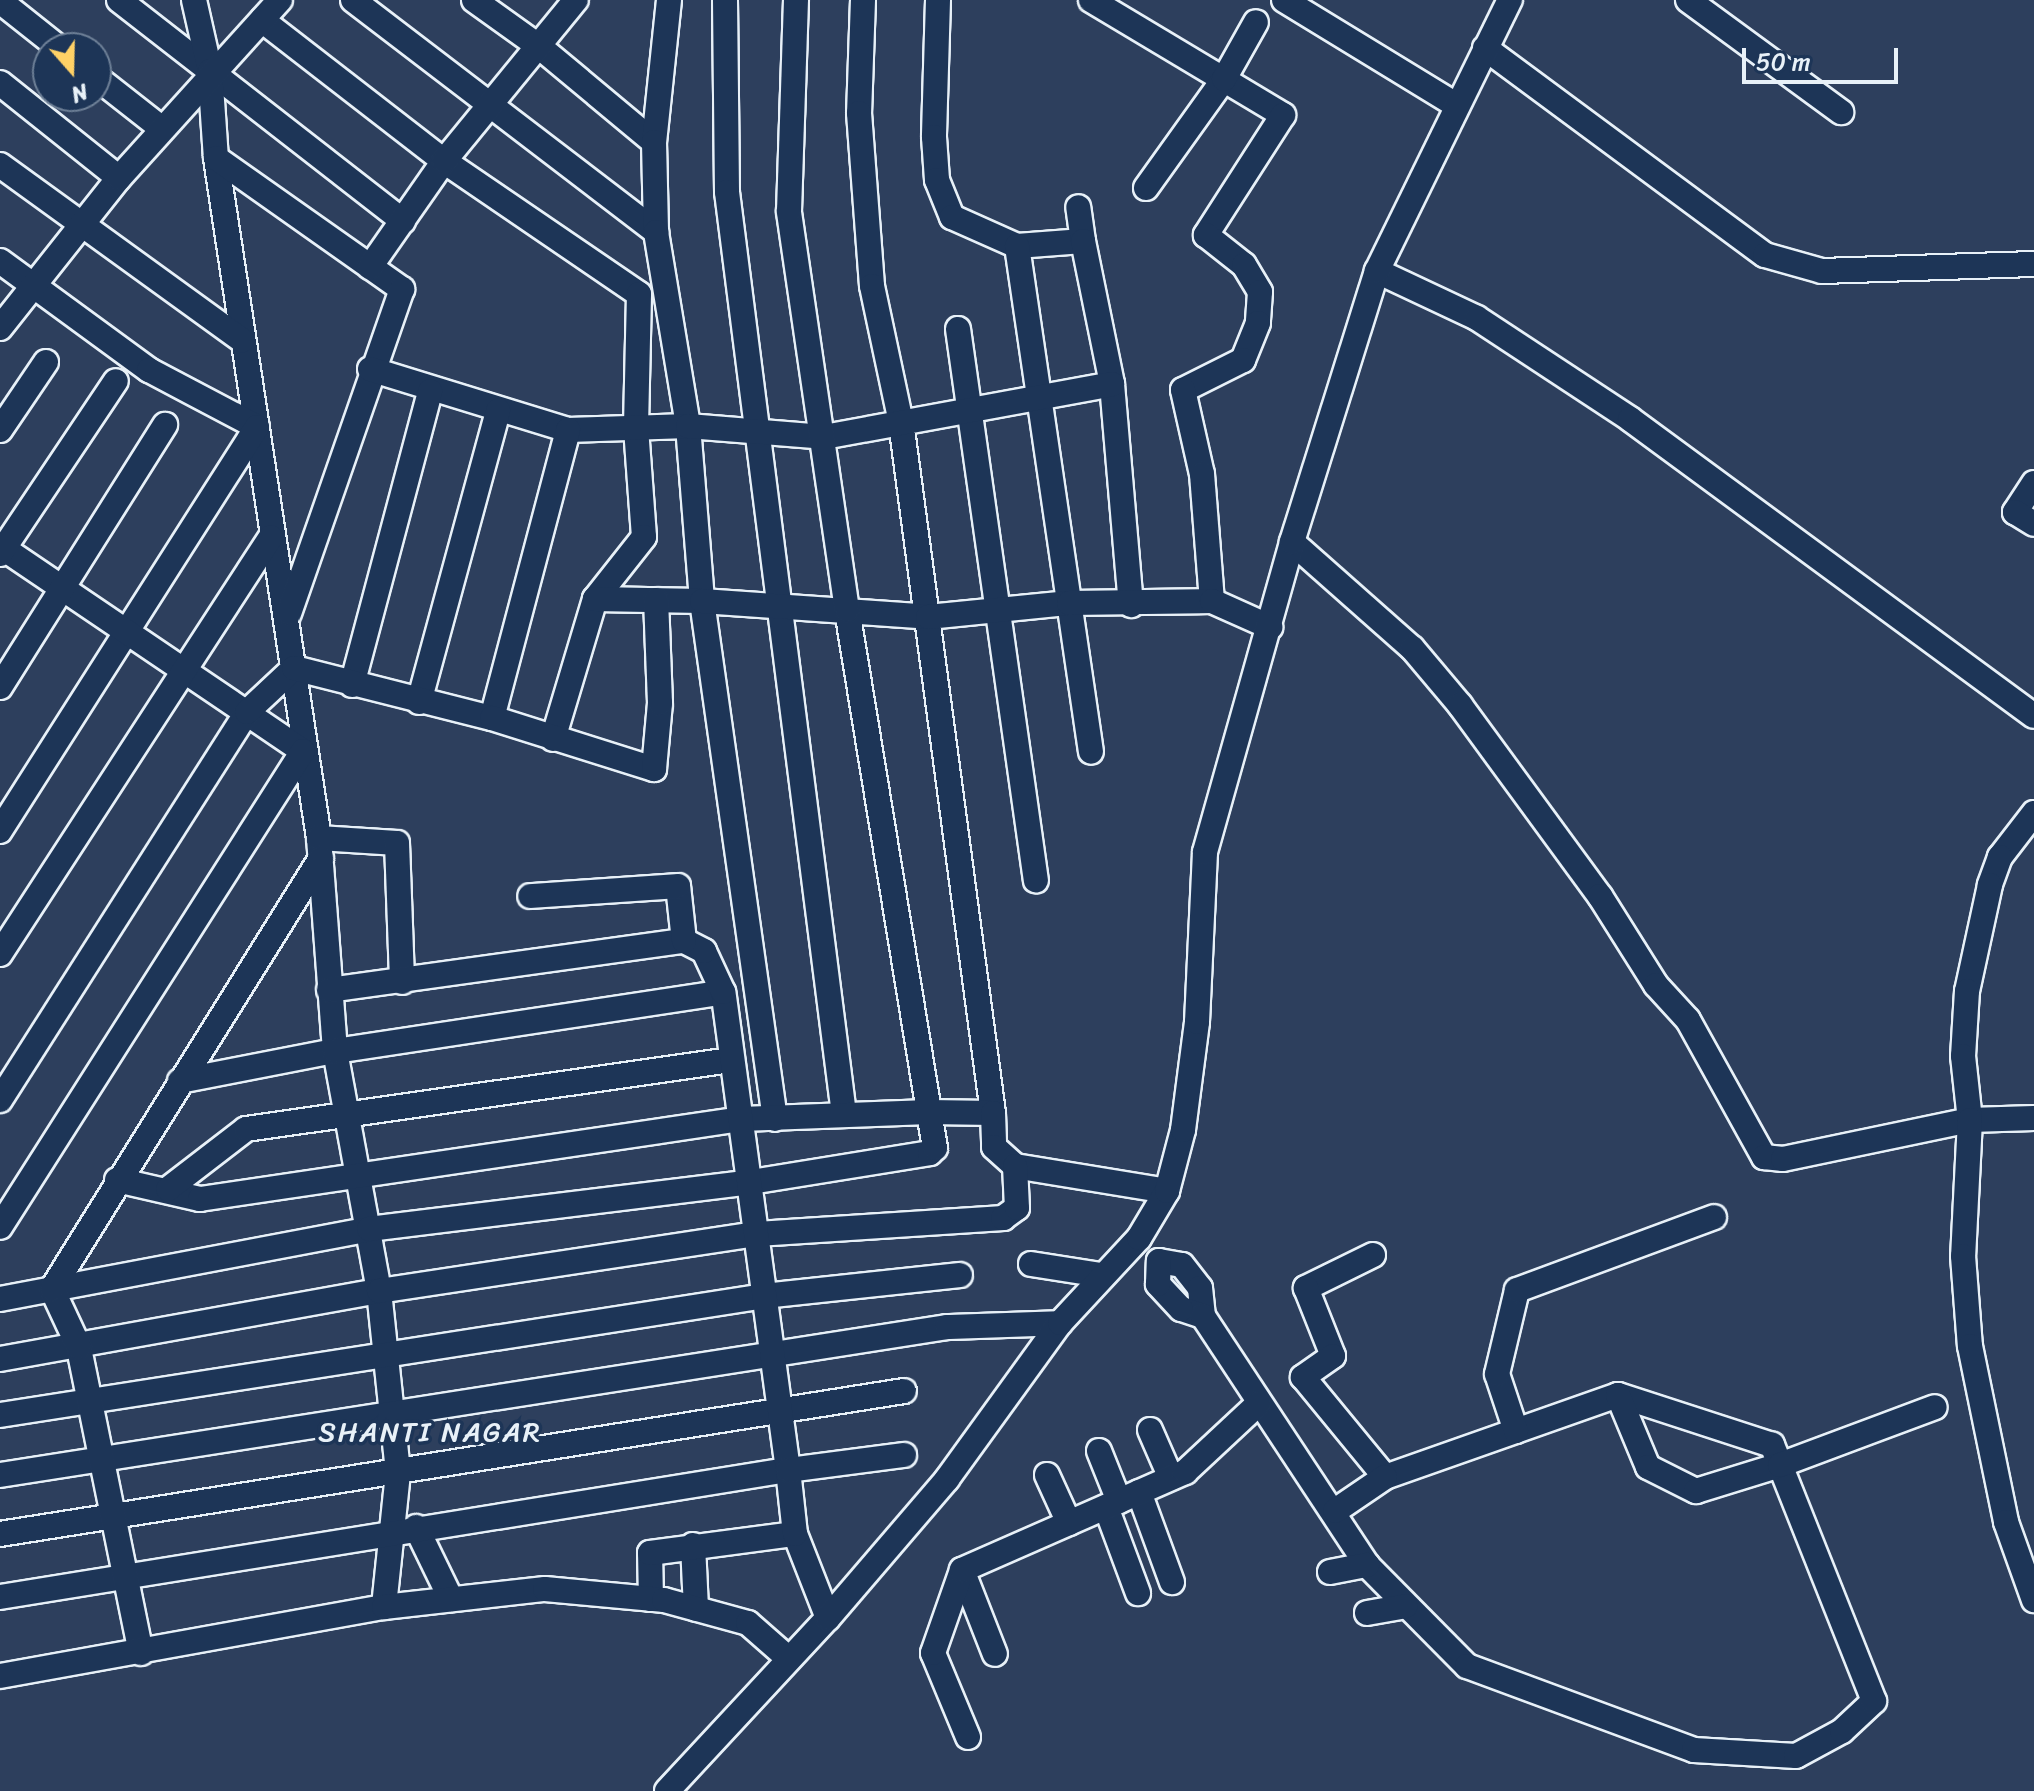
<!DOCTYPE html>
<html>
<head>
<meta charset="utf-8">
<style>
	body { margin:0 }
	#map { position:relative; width:2034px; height:1791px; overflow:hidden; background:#2d3f5d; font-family:Sriracha,sans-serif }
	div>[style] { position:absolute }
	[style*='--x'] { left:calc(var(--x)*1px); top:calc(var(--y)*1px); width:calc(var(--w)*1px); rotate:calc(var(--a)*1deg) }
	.roads { filter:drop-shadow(2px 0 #e8f1f8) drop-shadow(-2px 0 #e8f1f8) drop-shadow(0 2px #e8f1f8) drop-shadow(0 -2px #e8f1f8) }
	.minor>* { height:24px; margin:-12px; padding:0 12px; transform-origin:12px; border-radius:12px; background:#1d3557 }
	span { translate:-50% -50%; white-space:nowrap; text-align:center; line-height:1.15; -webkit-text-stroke:7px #1d3557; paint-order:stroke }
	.quarter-label { font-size:28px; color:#e8f1f8; letter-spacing:2px }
	.north { position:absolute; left:32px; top:32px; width:80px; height:80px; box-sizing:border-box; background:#1d3557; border:2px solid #6e8097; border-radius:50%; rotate:160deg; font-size:22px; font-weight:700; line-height:32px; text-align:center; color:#e8f1f8 }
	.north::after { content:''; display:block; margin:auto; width:28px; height:36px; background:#ffd166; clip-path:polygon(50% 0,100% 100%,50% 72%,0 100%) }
	.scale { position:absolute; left:1742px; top:48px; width:156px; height:36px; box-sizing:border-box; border:4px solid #e8f1f8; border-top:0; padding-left:10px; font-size:24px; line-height:28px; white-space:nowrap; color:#e8f1f8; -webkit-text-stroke:6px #1d3557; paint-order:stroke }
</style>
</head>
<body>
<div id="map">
	<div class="roads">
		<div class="minor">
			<i style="--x:119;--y:0;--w:360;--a:37.9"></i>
			<i style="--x:194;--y:0;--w:73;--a:77.3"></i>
			<i style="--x:210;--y:71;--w:87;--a:86.1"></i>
			<i style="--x:216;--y:158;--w:688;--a:81.39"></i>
			<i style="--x:319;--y:838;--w:214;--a:85.7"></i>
			<i style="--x:335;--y:1051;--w:244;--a:79.6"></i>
			<i style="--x:379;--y:1291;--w:183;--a:84"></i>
			<i style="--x:398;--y:1473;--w:135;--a:96"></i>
			<i style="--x:353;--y:0;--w:382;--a:37.4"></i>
			<i style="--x:474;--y:0;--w:82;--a:35.6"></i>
			<i style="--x:541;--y:48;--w:147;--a:39.8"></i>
			<i style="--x:669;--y:0;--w:143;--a:96"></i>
			<i style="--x:654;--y:142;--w:90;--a:88.7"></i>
			<i style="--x:656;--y:232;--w:197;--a:80.6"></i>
			<i style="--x:688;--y:426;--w:176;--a:85.4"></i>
			<i style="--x:702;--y:601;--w:523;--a:81.98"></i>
			<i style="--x:725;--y:0;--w:192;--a:89.4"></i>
			<i style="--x:727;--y:192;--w:929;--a:82.77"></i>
			<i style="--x:863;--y:0;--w:113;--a:92"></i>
			<i style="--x:859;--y:113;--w:173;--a:85.7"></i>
			<i style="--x:872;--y:286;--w:139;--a:78"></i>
			<i style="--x:901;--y:422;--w:697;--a:82.42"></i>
			<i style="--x:938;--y:0;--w:137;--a:91.7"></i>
			<i style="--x:934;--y:137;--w:43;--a:86"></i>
			<i style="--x:937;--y:180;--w:40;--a:68"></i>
			<i style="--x:952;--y:217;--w:71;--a:24"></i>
			<i style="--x:1017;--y:246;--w:66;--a:-4.3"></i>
			<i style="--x:1083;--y:241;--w:34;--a:-98"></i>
			<i style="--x:1091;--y:0;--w:224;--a:30.9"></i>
			<i style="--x:1283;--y:115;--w:143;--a:122.7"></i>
			<i style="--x:1206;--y:235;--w:48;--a:38.3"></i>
			<i style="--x:1244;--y:265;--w:31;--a:59"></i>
			<i style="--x:1260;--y:292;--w:31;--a:94"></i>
			<i style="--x:1258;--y:323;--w:40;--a:112"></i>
			<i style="--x:1243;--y:360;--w:67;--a:153.4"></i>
			<i style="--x:1183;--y:390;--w:86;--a:77.3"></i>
			<i style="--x:1202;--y:474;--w:127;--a:85.5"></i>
			<i style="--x:1284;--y:0;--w:202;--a:31.4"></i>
			<i style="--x:1688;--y:0;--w:190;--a:36.2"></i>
			<i style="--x:0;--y:1;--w:75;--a:38.5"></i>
			<i style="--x:262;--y:20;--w:230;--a:37.8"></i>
			<i style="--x:444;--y:161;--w:236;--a:34.3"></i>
			<i style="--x:639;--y:294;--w:134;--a:91.3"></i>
			<i style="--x:636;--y:428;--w:109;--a:85.8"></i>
			<i style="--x:644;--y:537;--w:79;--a:128.3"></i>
			<i style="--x:595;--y:599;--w:146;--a:106.7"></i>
			<i style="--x:1485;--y:48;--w:348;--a:36.5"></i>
			<i style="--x:1765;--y:255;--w:59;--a:15.7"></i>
			<i style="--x:1822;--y:271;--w:212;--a:-1.9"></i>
			<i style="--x:96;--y:77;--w:83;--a:38.1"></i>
			<i style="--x:0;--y:83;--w:152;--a:38.6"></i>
			<i style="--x:216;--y:158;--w:228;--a:35.2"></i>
			<i style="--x:402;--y:289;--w:343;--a:109.2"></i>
			<i style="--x:0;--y:165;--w:299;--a:35.9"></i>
			<i style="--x:1146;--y:188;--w:134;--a:-54.4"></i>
			<i style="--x:1224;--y:79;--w:65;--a:-60.7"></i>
			<i style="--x:1083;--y:241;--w:146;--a:78.5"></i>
			<i style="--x:1112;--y:384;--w:222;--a:85.1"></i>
			<i style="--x:1017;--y:246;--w:511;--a:81.68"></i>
			<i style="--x:0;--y:261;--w:185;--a:36.2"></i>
			<i style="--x:149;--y:370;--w:122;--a:27.8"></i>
			<i style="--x:257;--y:427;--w:479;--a:122.5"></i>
			<i style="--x:370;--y:267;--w:129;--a:-55.1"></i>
			<i style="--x:444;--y:161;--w:208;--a:-50.7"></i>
			<i style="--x:1377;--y:271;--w:110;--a:25.2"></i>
			<i style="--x:1477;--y:318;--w:183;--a:33.4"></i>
			<i style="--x:1630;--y:419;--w:501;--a:36.32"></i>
			<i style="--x:0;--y:328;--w:191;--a:-51.6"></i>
			<i style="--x:119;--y:178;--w:240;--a:-47.9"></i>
			<i style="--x:958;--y:329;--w:557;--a:81.96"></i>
			<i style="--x:370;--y:369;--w:207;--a:17.1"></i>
			<i style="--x:568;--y:430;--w:120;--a:-1.9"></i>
			<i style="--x:688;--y:426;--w:136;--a:4.6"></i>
			<i style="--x:824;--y:437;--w:293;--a:-10.4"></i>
			<i style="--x:0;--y:430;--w:82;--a:-55.9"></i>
			<i style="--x:2034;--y:483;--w:35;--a:123"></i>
			<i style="--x:2015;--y:512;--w:22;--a:32"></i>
			<i style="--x:1292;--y:542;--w:160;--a:41.5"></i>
			<i style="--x:1412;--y:648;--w:75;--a:49.9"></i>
			<i style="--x:1460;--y:705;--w:237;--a:53.8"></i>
			<i style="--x:1600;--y:896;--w:105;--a:57.8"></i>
			<i style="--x:1656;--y:985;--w:47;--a:47.6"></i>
			<i style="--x:1688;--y:1020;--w:157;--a:61"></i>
			<i style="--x:1764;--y:1157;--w:19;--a:6"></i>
			<i style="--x:1783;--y:1159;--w:191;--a:-11.8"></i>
			<i style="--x:1970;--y:1120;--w:64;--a:-1.8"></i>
			<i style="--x:0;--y:546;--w:366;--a:34.1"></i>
			<i style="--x:303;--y:751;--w:564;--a:122.48"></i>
			<i style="--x:0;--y:554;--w:208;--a:-56.2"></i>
			<i style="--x:595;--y:599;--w:107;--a:1.1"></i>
			<i style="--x:702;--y:601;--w:227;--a:4"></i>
			<i style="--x:928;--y:617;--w:142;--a:-5.7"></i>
			<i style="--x:1069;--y:603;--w:143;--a:-0.8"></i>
			<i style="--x:1212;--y:601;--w:64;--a:24.1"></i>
			<i style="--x:352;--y:685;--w:304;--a:-75.1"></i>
			<i style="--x:0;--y:687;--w:310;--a:-57.8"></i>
			<i style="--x:419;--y:702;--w:302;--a:-74.8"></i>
			<i style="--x:492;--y:718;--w:298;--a:-75.2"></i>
			<i style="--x:2034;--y:813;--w:56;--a:127.7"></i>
			<i style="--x:2000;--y:857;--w:30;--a:110"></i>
			<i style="--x:1990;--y:885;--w:108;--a:102.2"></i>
			<i style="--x:1967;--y:991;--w:65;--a:93.5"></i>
			<i style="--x:1963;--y:1056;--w:64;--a:83.8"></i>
			<i style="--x:1970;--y:1120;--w:136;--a:92.9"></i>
			<i style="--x:1963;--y:1256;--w:90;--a:85.6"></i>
			<i style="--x:1970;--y:1346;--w:180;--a:78.4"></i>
			<i style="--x:2006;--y:1522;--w:83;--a:70.3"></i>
			<i style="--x:319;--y:838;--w:78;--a:3.7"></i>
			<i style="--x:397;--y:843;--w:139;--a:87.9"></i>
			<i style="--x:0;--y:954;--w:497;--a:-57"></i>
			<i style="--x:329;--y:990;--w:358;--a:-7.9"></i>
			<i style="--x:180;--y:1081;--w:158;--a:-11"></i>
			<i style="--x:335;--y:1051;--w:392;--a:-8.6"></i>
			<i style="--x:0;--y:1100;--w:460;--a:-57.5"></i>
			<i style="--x:247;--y:712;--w:64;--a:-43.1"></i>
			<i style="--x:294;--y:668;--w:204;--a:14.2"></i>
			<i style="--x:492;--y:718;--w:170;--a:17.5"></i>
			<i style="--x:654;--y:769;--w:66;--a:-84.8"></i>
			<i style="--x:660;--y:703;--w:103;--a:-92.2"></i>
			<i style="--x:117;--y:1180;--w:85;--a:12.9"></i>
			<i style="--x:200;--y:1199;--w:547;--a:-8.41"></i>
			<i style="--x:741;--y:1119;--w:188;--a:-2.1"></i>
			<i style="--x:929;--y:1112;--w:64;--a:0.9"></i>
			<i style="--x:993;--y:1113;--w:34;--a:88"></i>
			<i style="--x:994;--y:1147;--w:28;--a:42"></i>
			<i style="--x:1015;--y:1166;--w:154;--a:9.3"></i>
			<i style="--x:168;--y:1189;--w:98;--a:-37.6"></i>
			<i style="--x:246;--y:1129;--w:491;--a:-8.1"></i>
			<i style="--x:1373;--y:1255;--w:75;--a:153.8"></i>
			<i style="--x:1306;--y:1288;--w:73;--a:68.3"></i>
			<i style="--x:1333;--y:1356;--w:37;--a:145"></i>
			<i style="--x:1303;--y:1377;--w:129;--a:50.6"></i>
			<i style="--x:1159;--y:1261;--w:23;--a:10"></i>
			<i style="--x:1182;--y:1265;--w:29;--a:52"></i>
			<i style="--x:1200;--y:1288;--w:28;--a:84"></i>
			<i style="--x:1203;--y:1316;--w:23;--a:-162"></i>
			<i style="--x:1181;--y:1309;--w:34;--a:-133"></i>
			<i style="--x:1158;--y:1284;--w:23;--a:-88"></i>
			<i style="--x:1031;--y:1264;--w:71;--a:8.9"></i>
			<i style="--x:0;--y:1299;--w:376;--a:-10.7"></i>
			<i style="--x:369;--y:1229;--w:385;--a:-7"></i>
			<i style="--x:751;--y:1182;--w:181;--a:-9.2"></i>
			<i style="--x:930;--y:1153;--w:7;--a:-45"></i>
			<i style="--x:935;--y:1148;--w:545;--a:-99.29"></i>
			<i style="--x:847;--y:610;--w:403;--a:-98.3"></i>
			<i style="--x:789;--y:211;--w:211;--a:-88.1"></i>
			<i style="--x:1203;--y:1316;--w:298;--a:56.6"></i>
			<i style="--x:1367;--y:1565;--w:142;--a:45.3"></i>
			<i style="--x:1467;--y:1666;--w:242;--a:20.3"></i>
			<i style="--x:1694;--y:1750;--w:102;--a:3.4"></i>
			<i style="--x:1796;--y:1756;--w:52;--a:-28.5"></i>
			<i style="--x:1842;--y:1731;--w:44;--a:-43.2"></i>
			<i style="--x:1874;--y:1701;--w:276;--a:-111.7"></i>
			<i style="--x:1772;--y:1445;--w:162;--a:-162"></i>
			<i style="--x:1618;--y:1395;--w:247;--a:160.6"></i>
			<i style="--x:1385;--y:1477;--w:60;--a:145.8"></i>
			<i style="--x:0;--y:1359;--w:385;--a:-10.2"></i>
			<i style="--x:379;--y:1291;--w:382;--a:-8.6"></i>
			<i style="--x:757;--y:1234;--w:247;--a:-3.7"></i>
			<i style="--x:1003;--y:1218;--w:17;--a:-36"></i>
			<i style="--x:1017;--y:1208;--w:42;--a:-92.7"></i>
			<i style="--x:1618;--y:1395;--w:78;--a:67.4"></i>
			<i style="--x:1648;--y:1467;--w:54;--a:26.6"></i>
			<i style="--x:1696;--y:1491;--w:88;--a:-17.2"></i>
			<i style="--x:1780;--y:1465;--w:165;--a:-20.5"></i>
			<i style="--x:0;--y:1415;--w:773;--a:-8.85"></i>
			<i style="--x:764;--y:1296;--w:197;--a:-6.1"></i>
			<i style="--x:1150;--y:1430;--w:52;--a:66.4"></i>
			<i style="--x:1516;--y:1431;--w:60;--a:-108.4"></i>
			<i style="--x:1497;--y:1374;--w:86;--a:-76.6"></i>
			<i style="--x:1517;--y:1290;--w:210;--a:-20.3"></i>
			<i style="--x:1099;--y:1451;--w:54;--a:68.2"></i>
			<i style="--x:0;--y:1475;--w:958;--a:-8.88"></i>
			<i style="--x:947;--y:1327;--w:113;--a:-2"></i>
			<i style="--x:1047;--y:1475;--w:53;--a:65.4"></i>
			<i style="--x:1139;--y:1492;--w:96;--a:69.9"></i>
			<i style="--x:1106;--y:1507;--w:92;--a:69.6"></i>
			<i style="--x:416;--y:1527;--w:80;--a:64.1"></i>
			<i style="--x:0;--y:1534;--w:915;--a:-8.99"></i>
			<i style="--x:693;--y:1545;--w:64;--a:87.3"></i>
			<i style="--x:962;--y:1570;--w:90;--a:68.6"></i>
			<i style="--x:1330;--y:1572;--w:38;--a:-11"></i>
			<i style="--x:0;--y:1597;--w:798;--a:-9.16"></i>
			<i style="--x:788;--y:1470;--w:482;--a:-97.7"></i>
			<i style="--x:723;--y:992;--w:45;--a:-114.9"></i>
			<i style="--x:704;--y:951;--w:22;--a:-153"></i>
			<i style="--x:684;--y:941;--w:55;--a:-96.2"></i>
			<i style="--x:678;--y:886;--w:148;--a:176.1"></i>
			<i style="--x:651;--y:1599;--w:46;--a:-91.2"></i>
			<i style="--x:650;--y:1553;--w:146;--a:-7.5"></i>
			<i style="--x:1367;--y:1613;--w:39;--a:-10"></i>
			<i style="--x:828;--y:1618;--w:90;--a:-111.4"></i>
			<i style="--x:795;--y:1534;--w:64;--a:-96.2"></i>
			<i style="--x:788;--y:1470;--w:117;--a:-7.4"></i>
			<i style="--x:141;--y:1653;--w:312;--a:-101.5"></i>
			<i style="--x:79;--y:1347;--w:64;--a:-115"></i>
			<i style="--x:52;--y:1289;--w:508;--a:-58.03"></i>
			<i style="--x:0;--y:1676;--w:390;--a:-10.2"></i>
			<i style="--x:384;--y:1607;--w:162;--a:-6.4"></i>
			<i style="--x:545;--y:1589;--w:120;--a:5.3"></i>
			<i style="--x:664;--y:1600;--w:87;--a:15.3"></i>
			<i style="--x:748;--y:1623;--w:53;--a:41.2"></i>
			<i style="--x:968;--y:1737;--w:91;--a:-112.6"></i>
			<i style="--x:933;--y:1653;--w:88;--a:-70.7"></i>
			<i style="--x:962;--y:1570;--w:244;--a:-23.7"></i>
			<i style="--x:1185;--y:1472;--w:101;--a:-43"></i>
			<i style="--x:667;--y:1791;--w:236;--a:-47.1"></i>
			<i style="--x:828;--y:1618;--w:183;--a:-49.4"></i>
			<i style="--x:947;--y:1479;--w:193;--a:-54.1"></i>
			<i style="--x:1060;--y:1323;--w:116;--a:-47.1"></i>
			<i style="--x:1139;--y:1238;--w:55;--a:-59.2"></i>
			<i style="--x:1167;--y:1191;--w:63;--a:-75.3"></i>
			<i style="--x:1183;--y:1130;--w:109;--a:-82.6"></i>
			<i style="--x:1197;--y:1022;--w:170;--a:-87.3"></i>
			<i style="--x:1205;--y:852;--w:322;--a:-74.3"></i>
			<i style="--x:1292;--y:542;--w:284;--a:-72.6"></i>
			<i style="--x:1377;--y:271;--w:302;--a:-63.9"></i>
		</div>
	</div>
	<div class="quarter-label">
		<span style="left:430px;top:1432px">SHANTI NAGAR</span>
	</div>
	<div class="north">N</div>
	<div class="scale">50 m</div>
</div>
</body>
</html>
